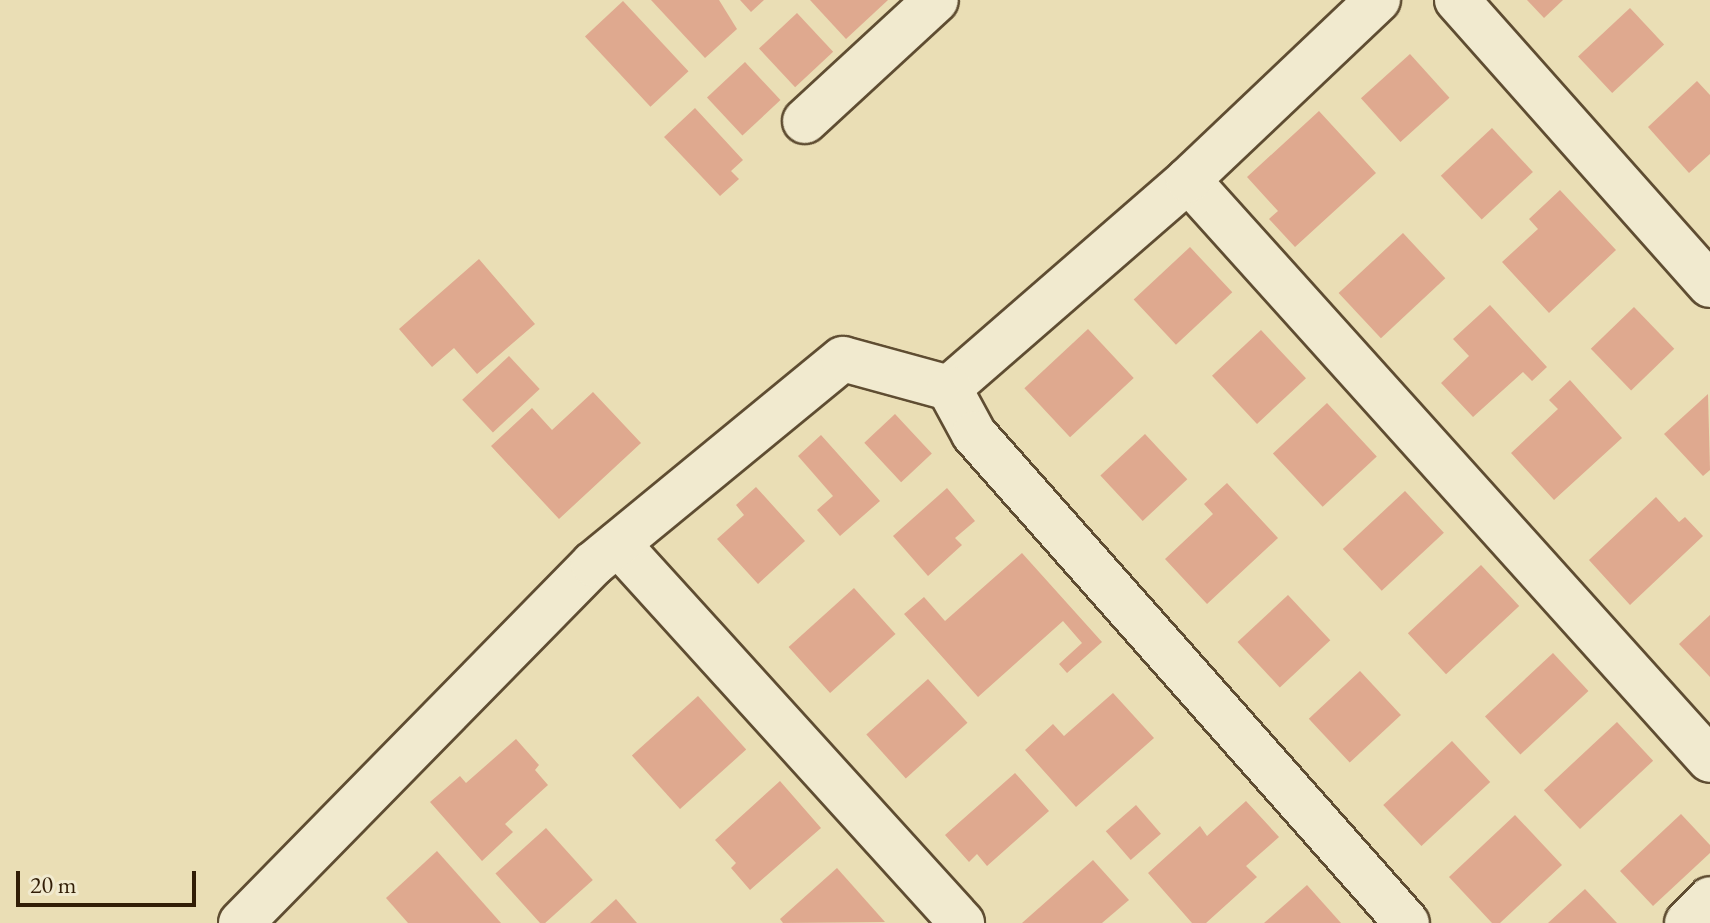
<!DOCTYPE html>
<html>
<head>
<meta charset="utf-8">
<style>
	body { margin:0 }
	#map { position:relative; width:1710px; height:923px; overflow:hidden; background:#eadeb5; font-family:"EB Garamond",serif }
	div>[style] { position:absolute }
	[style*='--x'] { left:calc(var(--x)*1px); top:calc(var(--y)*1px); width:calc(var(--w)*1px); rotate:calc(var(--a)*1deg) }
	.building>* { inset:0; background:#dfa98f; transform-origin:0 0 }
	.roads { filter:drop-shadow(2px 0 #5f4d32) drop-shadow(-2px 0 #5f4d32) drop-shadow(0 2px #5f4d32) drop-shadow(0 -2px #5f4d32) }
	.minor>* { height:44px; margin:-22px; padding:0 22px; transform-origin:22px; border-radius:22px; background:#f1eacf }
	span { translate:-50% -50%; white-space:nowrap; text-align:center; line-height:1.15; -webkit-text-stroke:6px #f1eacf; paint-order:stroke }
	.scale { position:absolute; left:16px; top:871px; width:180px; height:36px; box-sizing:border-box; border:4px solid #311d06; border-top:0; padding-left:10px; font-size:24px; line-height:28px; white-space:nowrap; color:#311d06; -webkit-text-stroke:6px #f1eacf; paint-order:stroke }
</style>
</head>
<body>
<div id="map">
	<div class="building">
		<i style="clip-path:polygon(651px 0,719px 0,737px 29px,705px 58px)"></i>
		<i style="clip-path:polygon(740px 0,764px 0,751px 12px)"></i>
		<i style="clip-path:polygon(810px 0,888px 0,846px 39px)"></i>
		<i style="clip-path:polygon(1527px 0,1563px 0,1544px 18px)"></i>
		<i style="left:623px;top:1px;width:96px;height:52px;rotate:47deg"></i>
		<i style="left:1630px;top:8px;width:50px;height:71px;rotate:47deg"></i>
		<i style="left:797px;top:13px;width:53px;height:52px;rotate:47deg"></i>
		<i style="left:1410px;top:54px;width:59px;height:66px;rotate:48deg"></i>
		<i style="left:745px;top:62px;width:52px;height:52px;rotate:47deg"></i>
		<i style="clip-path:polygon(1697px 81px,1710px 95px,1710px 154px,1689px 173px,1648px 127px)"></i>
		<i style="clip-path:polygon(695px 108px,743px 160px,731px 171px,739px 179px,720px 196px,664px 137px)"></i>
		<i style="clip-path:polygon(1319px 111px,1376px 173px,1295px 247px,1269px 219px,1278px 211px,1247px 177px)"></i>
		<i style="left:1492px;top:128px;width:60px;height:70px;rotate:47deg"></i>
		<i style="clip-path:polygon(1560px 190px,1616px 250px,1549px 313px,1502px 262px,1538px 229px,1529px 219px)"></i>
		<i style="left:1403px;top:233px;width:62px;height:88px;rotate:47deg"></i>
		<i style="left:1190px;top:247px;width:62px;height:77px;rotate:47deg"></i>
		<i style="clip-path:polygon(479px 259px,535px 324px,477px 374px,454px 348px,432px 367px,399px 329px)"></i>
		<i style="clip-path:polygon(1490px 305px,1547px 367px,1532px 381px,1523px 372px,1473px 417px,1441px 383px,1469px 356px,1453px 339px)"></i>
		<i style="left:1634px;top:307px;width:58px;height:60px;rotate:46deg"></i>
		<i style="left:1088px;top:329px;width:67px;height:87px;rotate:47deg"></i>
		<i style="left:1261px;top:330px;width:66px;height:67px;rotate:47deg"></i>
		<i style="left:509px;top:356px;width:45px;height:64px;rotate:47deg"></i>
		<i style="clip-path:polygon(1570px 380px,1622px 438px,1554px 500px,1511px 453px,1558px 409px,1549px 400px)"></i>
		<i style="clip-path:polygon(593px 392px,641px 443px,559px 519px,491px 446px,532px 408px,552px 430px)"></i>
		<i style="clip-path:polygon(1708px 394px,1710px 470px,1703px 476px,1664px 434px)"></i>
		<i style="left:1327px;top:403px;width:73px;height:74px;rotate:47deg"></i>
		<i style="left:895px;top:414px;width:54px;height:42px;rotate:47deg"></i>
		<i style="left:1145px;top:434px;width:62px;height:61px;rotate:47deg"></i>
		<i style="clip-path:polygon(821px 435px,880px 501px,840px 536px,817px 510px,833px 496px,798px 456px)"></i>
		<i style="clip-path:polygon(1227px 483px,1278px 538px,1207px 604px,1165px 559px,1213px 514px,1204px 504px)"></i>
		<i style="clip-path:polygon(756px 487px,805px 541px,758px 584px,717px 539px,744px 515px,736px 505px)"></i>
		<i style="clip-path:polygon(947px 488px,975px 521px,955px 538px,962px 545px,928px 576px,893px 536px)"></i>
		<i style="left:1405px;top:491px;width:57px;height:85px;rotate:47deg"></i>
		<i style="clip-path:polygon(1656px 497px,1679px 522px,1685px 517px,1703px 536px,1630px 605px,1589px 560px)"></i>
		<i style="clip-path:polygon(1022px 553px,1102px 642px,1067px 673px,1059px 664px,1082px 643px,1063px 621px,978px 697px,904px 614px,924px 597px,945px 621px)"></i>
		<i style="left:1481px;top:565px;width:56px;height:100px;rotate:47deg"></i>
		<i style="left:854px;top:588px;width:62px;height:88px;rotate:48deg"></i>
		<i style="left:1288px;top:595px;width:62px;height:69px;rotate:47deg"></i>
		<i style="clip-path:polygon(1710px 615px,1710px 677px,1679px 644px)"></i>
		<i style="left:1553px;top:653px;width:52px;height:93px;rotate:47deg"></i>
		<i style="left:1360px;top:671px;width:60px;height:70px;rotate:47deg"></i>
		<i style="left:928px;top:679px;width:59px;height:83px;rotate:48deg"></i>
		<i style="clip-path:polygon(1113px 693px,1154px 738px,1076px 807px,1025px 750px,1053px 724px,1064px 736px)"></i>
		<i style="left:698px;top:696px;width:72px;height:89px;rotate:48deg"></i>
		<i style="left:1617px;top:722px;width:53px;height:100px;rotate:47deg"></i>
		<i style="clip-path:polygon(516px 739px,539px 765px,535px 770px,548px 785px,505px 824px,513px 832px,482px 861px,430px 802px,460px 776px,466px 783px)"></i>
		<i style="left:1452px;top:741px;width:56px;height:94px;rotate:47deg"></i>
		<i style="clip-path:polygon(1015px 773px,1049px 811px,987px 866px,977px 854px,969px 862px,945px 835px)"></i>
		<i style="clip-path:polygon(780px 781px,821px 828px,750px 890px,731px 868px,736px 863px,715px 840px)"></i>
		<i style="clip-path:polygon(1246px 801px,1279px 837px,1246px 866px,1257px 877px,1206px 923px,1192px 923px,1148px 873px,1200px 826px,1207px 836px)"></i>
		<i style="left:1136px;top:805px;width:38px;height:40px;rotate:49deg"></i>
		<i style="clip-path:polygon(1681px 814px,1710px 845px,1710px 853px,1653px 906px,1620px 871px)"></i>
		<i style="clip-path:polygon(1515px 815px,1562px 865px,1500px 923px,1492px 923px,1449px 877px)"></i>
		<i style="left:546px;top:828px;width:70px;height:68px;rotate:48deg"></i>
		<i style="clip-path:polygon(437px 851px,501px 923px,408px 923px,386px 898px)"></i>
		<i style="clip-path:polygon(1093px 860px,1129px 900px,1102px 923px,1022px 923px)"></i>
		<i style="clip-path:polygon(837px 868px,885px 922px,783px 923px,780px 919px)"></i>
		<i style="clip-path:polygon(1307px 885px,1341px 923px,1264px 923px)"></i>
		<i style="clip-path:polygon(1585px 889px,1617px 923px,1548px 923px)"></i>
		<i style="clip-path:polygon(616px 899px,637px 923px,590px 923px)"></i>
	</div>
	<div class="roads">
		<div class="minor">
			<i style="--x:1457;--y:0;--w:381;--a:48.4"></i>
			<i style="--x:805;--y:121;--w:178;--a:-42.7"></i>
			<i style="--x:1188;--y:180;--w:780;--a:48.01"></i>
			<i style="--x:949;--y:388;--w:317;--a:-41"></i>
			<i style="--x:1188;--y:180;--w:262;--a:-43.5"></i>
			<i style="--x:618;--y:544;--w:512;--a:47.77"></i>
			<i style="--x:241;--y:923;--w:503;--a:-45.56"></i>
			<i style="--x:593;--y:564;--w:323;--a:-39.4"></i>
			<i style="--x:843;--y:359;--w:110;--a:15.3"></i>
			<i style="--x:949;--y:388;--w:52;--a:61.5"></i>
			<i style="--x:974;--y:434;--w:653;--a:48.48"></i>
			<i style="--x:1687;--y:923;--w:33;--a:-46"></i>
		</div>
	</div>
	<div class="scale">20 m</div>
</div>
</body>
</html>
